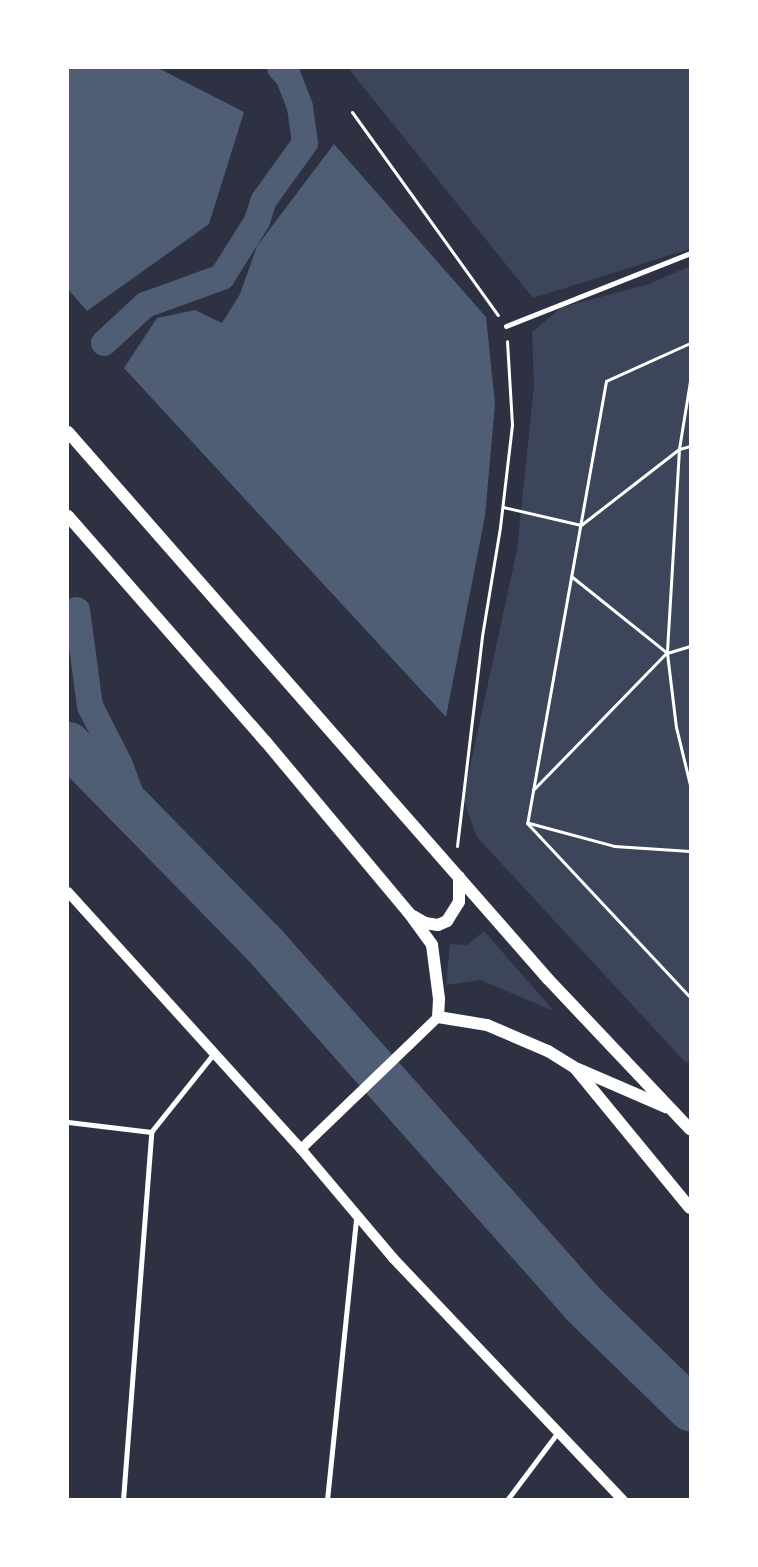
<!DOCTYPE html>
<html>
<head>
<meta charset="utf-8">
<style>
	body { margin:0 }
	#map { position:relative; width:758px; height:1567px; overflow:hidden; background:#2d3142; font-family:Quicksand,sans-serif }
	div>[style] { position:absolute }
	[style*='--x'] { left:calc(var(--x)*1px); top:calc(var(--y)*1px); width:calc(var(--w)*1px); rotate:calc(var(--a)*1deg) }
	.green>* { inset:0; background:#3c4559 }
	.water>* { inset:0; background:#4f5d75 }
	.canal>* { height:26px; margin:-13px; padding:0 13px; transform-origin:13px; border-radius:13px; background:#4f5d75 }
	.river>* { height:45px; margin:-22.5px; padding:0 22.5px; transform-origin:22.5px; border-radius:22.5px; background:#4f5d75 }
	.path>* { height:3px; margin:-1.5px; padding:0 1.5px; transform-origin:1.5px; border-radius:1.5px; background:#fff }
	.minor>* { height:5px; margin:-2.5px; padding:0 2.5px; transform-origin:2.5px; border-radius:2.5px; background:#fff }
	.secondary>* { height:10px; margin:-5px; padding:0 5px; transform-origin:5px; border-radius:5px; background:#fff }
	.primary>* { height:12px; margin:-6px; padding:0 6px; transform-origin:6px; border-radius:6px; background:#fff }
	span { translate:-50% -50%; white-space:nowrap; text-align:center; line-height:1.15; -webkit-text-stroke:4px #fff; paint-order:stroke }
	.frame { position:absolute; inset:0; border:69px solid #fff; pointer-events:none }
</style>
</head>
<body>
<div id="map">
	<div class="green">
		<i style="clip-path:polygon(348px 68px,690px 68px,690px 249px,533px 298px)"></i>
		<i style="clip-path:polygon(690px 266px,690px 1060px,686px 1063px,477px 837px,463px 799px,517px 550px,534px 385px,532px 332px,562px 307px,646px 285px)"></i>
		<i style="clip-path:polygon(484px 931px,554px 1011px,480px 980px,446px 985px,450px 944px,467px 945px)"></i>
	</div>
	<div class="water">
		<i style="clip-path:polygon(68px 68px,158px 68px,244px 112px,209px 224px,87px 311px,68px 289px)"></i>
		<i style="clip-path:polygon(334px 144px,486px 317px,495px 404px,485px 516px,446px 717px,124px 368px,157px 318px,195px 310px,222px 323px,240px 294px,257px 246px)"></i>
	</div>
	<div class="canal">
		<i style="--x:104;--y:343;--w:56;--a:-42.8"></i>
		<i style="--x:145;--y:305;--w:82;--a:-20"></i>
		<i style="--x:222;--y:277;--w:66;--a:-58"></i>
		<i style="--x:257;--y:221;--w:22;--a:-72"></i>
		<i style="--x:264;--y:200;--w:70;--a:-54.3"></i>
		<i style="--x:305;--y:143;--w:36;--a:-98"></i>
		<i style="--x:300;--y:107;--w:33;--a:-111"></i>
		<i style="--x:288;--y:76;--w:11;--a:-135"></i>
		<i style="--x:77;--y:610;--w:97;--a:82.3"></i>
		<i style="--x:90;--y:706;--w:66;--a:63"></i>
		<i style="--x:120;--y:765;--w:58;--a:69.7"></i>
	</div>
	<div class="river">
		<i style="--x:68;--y:744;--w:277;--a:45.6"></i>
		<i style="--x:262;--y:942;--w:482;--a:48.4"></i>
		<i style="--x:582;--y:1303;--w:151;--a:44.2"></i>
	</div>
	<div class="path">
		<i style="--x:352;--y:112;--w:250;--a:54.3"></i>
		<i style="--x:690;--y:343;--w:92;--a:155.7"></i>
		<i style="--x:606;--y:381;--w:449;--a:100.1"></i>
		<i style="--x:527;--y:823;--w:238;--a:46.9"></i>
		<i style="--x:690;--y:381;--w:69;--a:99.2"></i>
		<i style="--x:679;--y:449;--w:204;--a:93.4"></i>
		<i style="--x:667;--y:653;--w:75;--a:83.1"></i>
		<i style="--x:676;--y:727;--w:60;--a:76.4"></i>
		<i style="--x:503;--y:507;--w:80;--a:13"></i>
		<i style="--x:581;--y:525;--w:124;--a:-37.8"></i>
		<i style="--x:679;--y:449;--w:11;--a:-15"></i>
		<i style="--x:571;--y:576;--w:123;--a:38.7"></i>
		<i style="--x:667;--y:653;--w:24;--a:-17"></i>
		<i style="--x:533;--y:790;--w:191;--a:-45.8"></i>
		<i style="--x:529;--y:823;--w:88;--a:15.1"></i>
		<i style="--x:614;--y:846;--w:76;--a:3.8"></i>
		<i style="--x:457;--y:846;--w:211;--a:-83.2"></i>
		<i style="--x:482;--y:636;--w:110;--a:-80.6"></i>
		<i style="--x:500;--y:527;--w:103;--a:-83.3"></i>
		<i style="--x:512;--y:425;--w:84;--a:-93.4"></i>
	</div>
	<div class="minor">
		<i style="--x:506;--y:326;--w:198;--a:-21.6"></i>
		<i style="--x:68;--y:1122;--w:84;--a:6.9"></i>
		<i style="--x:123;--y:1500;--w:369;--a:-85.6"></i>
		<i style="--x:151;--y:1132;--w:101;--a:-51.4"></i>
		<i style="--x:327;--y:1500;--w:284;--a:-84.1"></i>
		<i style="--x:507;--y:1500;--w:85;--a:-53.1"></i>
	</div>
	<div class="secondary">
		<i style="--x:68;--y:892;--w:347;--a:47.8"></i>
		<i style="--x:301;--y:1149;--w:143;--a:49.8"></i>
		<i style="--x:393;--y:1258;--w:334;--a:46.5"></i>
		<i style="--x:301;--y:1149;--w:190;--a:-43.9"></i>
	</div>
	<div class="primary">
		<i style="--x:68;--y:432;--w:728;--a:48.73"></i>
		<i style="--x:548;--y:979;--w:207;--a:46.6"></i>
		<i style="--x:68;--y:516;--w:300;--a:48.8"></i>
		<i style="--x:266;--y:742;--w:223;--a:50.1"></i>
		<i style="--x:409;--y:913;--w:39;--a:54"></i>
		<i style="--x:432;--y:945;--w:54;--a:82.6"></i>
		<i style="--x:439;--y:999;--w:18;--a:93"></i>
		<i style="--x:438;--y:1017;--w:50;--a:9.3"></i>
		<i style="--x:487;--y:1025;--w:66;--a:23.1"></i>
		<i style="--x:548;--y:1051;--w:32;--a:32"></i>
		<i style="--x:575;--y:1068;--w:181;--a:50.6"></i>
		<i style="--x:413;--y:916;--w:14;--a:30"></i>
		<i style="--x:425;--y:923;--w:13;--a:9"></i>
		<i style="--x:438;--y:925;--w:10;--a:-24"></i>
		<i style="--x:447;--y:921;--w:22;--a:-58"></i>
		<i style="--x:459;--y:902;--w:25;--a:-90"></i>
		<i style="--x:578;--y:1069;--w:96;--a:23.4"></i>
	</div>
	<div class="frame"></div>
</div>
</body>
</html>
